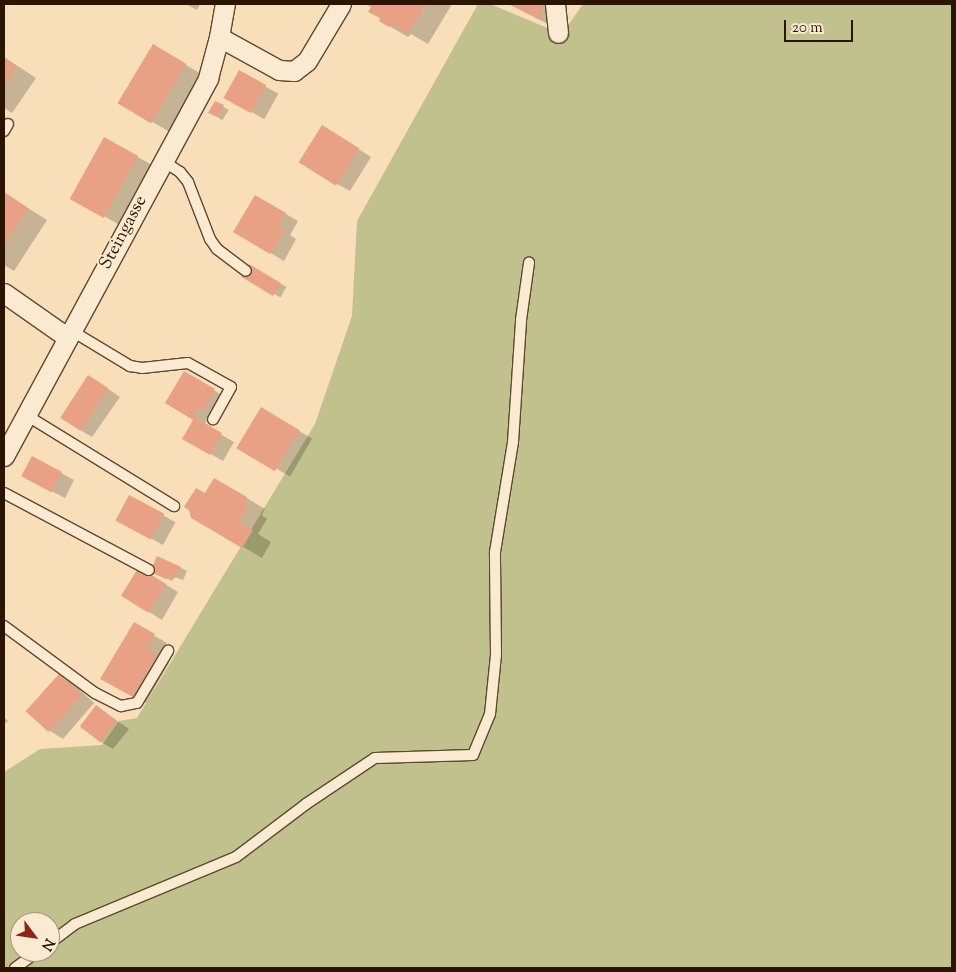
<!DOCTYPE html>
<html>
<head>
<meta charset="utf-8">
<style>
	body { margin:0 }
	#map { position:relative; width:956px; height:972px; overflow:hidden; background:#f8dfb9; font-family:"Sorts Mill Goudy",serif }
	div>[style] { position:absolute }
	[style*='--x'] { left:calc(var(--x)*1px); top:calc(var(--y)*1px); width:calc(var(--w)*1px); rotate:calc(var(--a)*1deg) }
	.green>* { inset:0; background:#c0c18d }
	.shadow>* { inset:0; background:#0003; transform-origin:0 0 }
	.building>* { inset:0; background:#e9a186; transform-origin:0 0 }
	.roads { filter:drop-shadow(1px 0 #5e482e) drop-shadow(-1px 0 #5e482e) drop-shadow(0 1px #5e482e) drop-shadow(0 -1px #5e482e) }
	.service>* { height:10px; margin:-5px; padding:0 5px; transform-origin:5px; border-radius:5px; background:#faead2 }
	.minor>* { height:19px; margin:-9.5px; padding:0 9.5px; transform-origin:9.5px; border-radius:9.5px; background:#faead2 }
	span { translate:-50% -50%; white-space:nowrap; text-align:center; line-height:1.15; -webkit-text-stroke:4px #faead2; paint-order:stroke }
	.street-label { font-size:18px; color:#2b1500 }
	.frame { position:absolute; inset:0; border:5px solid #2b1500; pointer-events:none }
	.north { position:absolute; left:10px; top:912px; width:50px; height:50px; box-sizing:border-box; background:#faead2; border:1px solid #a7957e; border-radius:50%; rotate:121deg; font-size:14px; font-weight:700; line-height:20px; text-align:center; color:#2b1500 }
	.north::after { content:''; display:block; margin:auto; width:18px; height:22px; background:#8f2418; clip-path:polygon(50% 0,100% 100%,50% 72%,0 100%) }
	.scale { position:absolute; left:784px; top:20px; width:69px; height:22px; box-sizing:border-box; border:2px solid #2b1500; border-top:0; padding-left:6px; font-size:15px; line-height:18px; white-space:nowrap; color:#2b1500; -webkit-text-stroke:4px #faead2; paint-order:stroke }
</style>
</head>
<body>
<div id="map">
	<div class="green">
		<i style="clip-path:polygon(evenodd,478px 4px,490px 4px,562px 34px,583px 4px,952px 4px,952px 968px,4px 968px,4px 772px,40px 749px,102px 745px,119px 721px,137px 718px,315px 424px,352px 316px,357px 221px,478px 4px,20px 922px,50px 922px,50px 952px,20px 952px,20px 922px)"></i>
	</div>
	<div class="shadow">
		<i style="clip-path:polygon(186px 4px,200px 4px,197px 10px)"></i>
		<i style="clip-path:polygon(369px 4px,452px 4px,428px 44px,411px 34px,408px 37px,389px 26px)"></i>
		<i style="clip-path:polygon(511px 4px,561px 4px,560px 30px,526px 13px)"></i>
		<i style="left:153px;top:46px;width:59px;height:66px;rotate:30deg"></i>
		<i style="clip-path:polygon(4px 57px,36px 78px,12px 113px,4px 108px)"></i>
		<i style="left:239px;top:72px;width:45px;height:29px;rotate:29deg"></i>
		<i style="left:216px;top:102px;width:15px;height:12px;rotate:32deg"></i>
		<i style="clip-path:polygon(335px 134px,371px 157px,350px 191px,337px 184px)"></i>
		<i style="left:105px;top:139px;width:60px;height:68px;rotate:29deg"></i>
		<i style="clip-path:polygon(4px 193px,47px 220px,14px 271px,4px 265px)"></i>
		<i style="clip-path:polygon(255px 196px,298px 221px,290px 235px,296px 239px,284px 261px,235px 232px)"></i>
		<i style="left:250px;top:266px;width:42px;height:12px;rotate:30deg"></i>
		<i style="clip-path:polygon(184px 373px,227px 398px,211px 414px,204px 425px,234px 442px,223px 461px,184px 439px,195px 419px,167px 403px)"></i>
		<i style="clip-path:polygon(101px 384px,120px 397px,92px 437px,80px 430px)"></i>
		<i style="left:261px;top:409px;width:59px;height:44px;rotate:30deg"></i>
		<i style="clip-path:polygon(61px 473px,74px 480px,65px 498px,36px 483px)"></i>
		<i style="clip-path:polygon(215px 479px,265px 509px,262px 515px,267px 519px,258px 534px,271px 542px,262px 558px,193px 517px)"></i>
		<i style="left:130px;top:497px;width:52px;height:26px;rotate:29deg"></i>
		<i style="clip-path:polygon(158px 557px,187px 571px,183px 580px,175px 577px,172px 581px,158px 575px)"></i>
		<i style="clip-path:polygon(152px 576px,178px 592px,162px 620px,123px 596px)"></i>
		<i style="clip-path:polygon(134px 624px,167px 643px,159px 657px,169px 663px,146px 703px,102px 678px)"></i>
		<i style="clip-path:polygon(60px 676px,72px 683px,94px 703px,63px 739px,50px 731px)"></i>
		<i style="clip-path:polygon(97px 707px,129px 729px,113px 749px,101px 742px)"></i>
		<i style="clip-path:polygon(4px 717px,8px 721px,4px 724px)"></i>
	</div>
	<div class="building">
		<i style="clip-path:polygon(366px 4px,426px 4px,408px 34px,391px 24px,389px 27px,379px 21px,380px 18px,368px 12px,371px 7px)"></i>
		<i style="clip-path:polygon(508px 4px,543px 4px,541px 20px)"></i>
		<i style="left:153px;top:44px;width:39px;height:69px;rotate:31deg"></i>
		<i style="clip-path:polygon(4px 57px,17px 67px,4px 86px)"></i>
		<i style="left:239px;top:70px;width:31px;height:32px;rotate:29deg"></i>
		<i style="clip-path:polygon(215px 101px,224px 105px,217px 117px,208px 113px)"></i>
		<i style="left:322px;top:125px;width:44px;height:44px;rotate:32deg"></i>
		<i style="left:104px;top:137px;width:39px;height:71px;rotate:29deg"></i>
		<i style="clip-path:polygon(4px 192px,28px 208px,4px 246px)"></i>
		<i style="clip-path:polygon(255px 195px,286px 213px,278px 226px,285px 230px,270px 254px,233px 232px)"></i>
		<i style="left:249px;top:264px;width:37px;height:15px;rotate:31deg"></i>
		<i style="clip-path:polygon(184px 371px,215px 389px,203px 411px,198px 408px,193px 416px,222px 433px,210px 455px,182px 439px,193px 420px,165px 403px)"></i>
		<i style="left:88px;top:375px;width:24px;height:51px;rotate:33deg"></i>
		<i style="left:261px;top:407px;width:45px;height:48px;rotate:31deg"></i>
		<i style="left:32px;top:456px;width:34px;height:23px;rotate:28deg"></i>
		<i style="clip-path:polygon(214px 478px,247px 497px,244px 503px,249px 507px,239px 522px,253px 530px,242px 548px,191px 518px,189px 510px,184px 507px,196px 488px,205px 493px)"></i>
		<i style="left:129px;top:495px;width:40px;height:29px;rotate:28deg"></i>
		<i style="clip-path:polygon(157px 556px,181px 567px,176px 578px,168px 574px,166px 579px,150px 572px)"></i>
		<i style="left:139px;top:567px;width:32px;height:34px;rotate:32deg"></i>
		<i style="clip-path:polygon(134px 622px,155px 634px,147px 649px,157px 655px,133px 697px,100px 679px)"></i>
		<i style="left:59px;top:674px;width:31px;height:50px;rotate:42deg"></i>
		<i style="left:96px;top:705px;width:26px;height:27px;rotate:37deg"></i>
	</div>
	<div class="roads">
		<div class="service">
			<i style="--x:4;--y:131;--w:8;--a:-60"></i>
			<i style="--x:163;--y:161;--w:20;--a:33"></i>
			<i style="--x:180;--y:172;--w:13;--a:51"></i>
			<i style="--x:188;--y:182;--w:61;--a:68.9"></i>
			<i style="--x:210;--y:239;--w:12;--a:55"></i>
			<i style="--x:217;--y:249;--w:36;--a:37"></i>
			<i style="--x:72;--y:331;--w:68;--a:31.1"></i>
			<i style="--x:130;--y:366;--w:12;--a:9"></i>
			<i style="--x:142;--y:368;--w:46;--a:-6.2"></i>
			<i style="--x:188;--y:363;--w:49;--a:29.2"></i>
			<i style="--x:231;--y:387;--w:37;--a:119"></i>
			<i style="--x:26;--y:415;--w:174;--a:31.6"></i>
			<i style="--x:4;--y:493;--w:164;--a:28"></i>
			<i style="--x:4;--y:626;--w:113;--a:36.4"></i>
			<i style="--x:95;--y:693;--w:29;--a:27"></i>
			<i style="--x:121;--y:706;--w:16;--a:-11"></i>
			<i style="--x:137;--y:703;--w:61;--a:-59.2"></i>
			<i style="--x:50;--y:943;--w:31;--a:-37"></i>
			<i style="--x:75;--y:924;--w:174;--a:-22.6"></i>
			<i style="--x:236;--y:857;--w:88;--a:-37.1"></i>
			<i style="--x:306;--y:804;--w:83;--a:-33.7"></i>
			<i style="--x:375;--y:758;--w:98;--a:-1.8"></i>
			<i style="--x:473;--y:755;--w:44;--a:-67.5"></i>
			<i style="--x:490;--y:714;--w:59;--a:-84.2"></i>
			<i style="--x:496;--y:655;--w:103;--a:-90.6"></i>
			<i style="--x:495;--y:552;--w:111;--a:-80.7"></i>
			<i style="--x:513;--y:442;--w:122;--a:-86.2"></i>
			<i style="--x:521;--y:320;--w:58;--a:-82"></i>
			<i style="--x:15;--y:968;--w:27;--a:-36"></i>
		</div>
		<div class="minor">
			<i style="--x:555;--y:4;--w:29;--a:84"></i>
			<i style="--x:219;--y:37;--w:68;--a:28.8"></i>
			<i style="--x:279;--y:70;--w:15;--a:4"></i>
			<i style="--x:294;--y:71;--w:16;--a:-38"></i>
			<i style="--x:307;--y:61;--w:66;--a:-59.2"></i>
			<i style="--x:4;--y:293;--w:78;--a:35.1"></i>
			<i style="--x:4;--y:456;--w:430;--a:-61.6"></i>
			<i style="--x:208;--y:78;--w:42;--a:-75"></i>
			<i style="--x:219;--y:37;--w:34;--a:-80"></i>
		</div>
	</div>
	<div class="street-label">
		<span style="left:124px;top:233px;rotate:-62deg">Steingasse</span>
	</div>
	<div class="frame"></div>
	<div class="north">N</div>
	<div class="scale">20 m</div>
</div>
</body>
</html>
